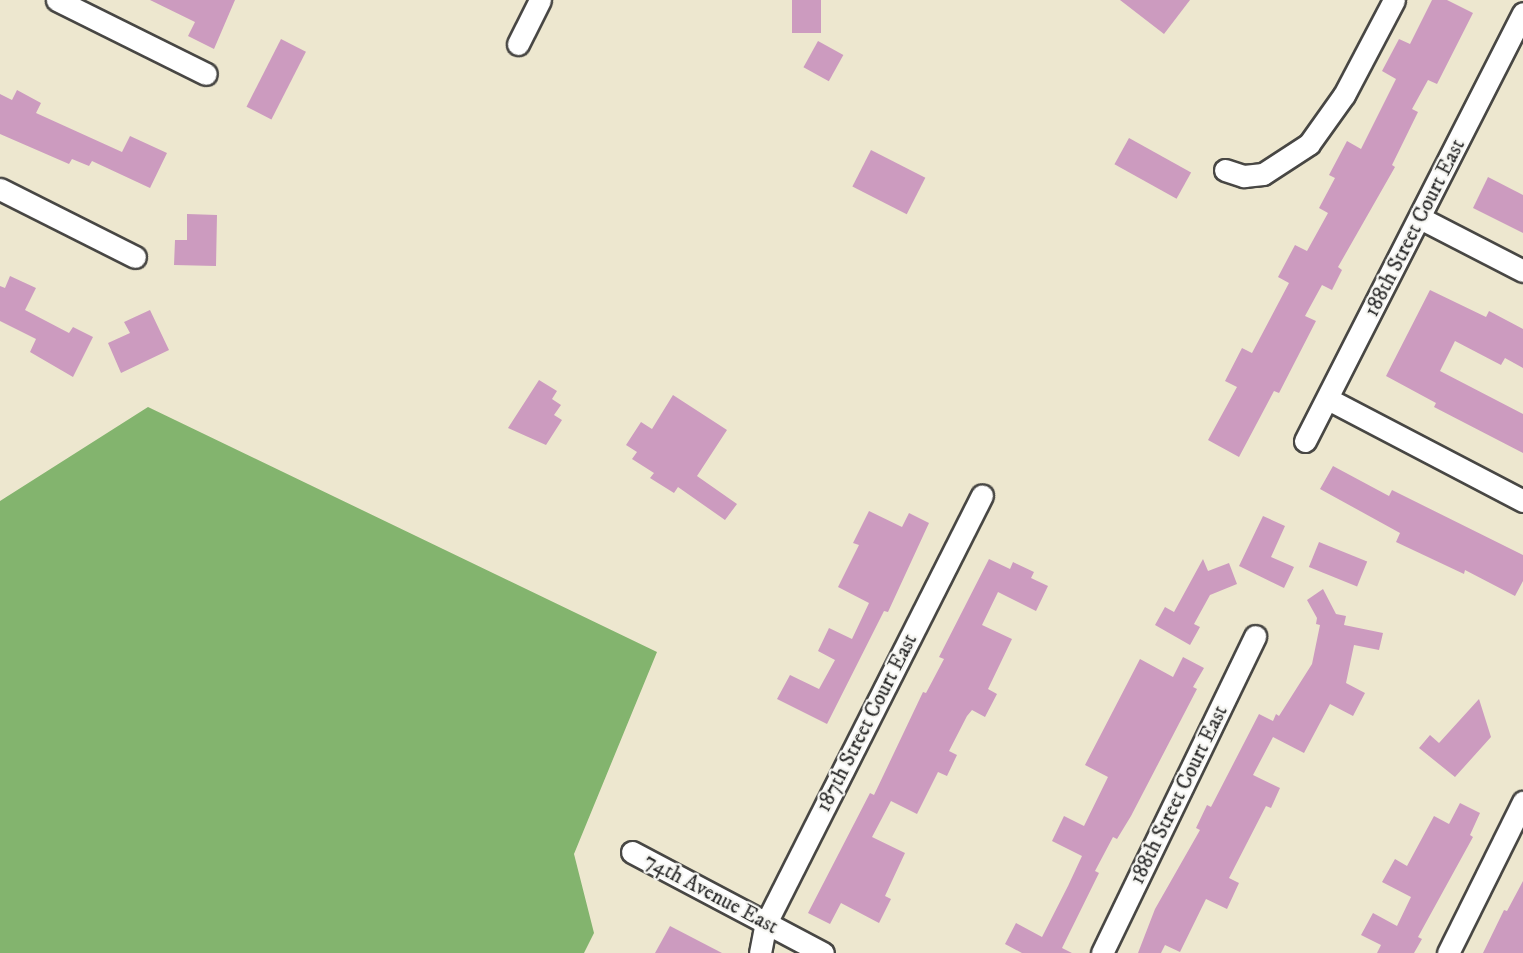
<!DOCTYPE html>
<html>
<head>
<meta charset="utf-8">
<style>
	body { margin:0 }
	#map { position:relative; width:1523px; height:953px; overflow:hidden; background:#ede7cf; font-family:"IM FELL DW Pica",serif }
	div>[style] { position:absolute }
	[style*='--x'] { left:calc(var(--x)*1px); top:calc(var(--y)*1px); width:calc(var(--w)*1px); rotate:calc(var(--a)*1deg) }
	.forest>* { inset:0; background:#83b46e }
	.building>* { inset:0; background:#cc9bbf; transform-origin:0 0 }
	.roads { filter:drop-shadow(2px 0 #484744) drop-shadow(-2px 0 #484744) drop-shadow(0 2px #484744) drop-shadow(0 -2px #484744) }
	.minor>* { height:21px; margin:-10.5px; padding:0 10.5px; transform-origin:10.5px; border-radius:10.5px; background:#fff }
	span { translate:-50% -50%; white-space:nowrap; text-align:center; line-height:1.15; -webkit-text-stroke:4.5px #f6f6f2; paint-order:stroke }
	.street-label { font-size:21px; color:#2b2b2b }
</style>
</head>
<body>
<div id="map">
	<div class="forest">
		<i style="clip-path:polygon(148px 407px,657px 652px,574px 854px,594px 933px,584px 953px,0 953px,0 501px)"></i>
	</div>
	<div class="building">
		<i style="clip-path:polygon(150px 0,235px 0,214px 49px,188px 36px,195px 22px)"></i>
		<i style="left:792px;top:0;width:29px;height:33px"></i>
		<i style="clip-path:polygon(1120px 0,1190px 0,1164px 34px)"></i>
		<i style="clip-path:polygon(1432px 0,1447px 0,1473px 13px,1437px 84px,1428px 80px,1412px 109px,1418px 112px,1392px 165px,1395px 167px,1338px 267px,1342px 270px,1332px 290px,1322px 285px,1305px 316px,1316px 321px,1279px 393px,1274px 391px,1239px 457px,1208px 440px,1237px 387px,1225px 381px,1242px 348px,1252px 353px,1289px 283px,1278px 277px,1295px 245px,1307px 251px,1328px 213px,1319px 208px,1335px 178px,1329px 175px,1347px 141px,1361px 149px,1396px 79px,1382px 71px,1399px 39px,1410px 44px)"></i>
		<i style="left:281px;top:39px;width:28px;height:76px;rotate:27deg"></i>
		<i style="left:818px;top:41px;width:29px;height:30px;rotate:29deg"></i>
		<i style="clip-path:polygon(17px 90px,41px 103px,36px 113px,122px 152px,130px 136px,167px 153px,150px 188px,92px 161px,89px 166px,72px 159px,69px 164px,0 134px,0 94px,12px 100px)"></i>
		<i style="left:1129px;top:138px;width:71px;height:30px;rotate:29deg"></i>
		<i style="left:871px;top:150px;width:61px;height:41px;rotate:27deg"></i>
		<i style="clip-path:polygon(1488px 177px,1523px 195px,1523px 233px,1473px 208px)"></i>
		<i style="clip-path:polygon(187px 214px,217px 215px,216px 266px,174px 265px,175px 240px,187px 240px)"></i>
		<i style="clip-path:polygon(10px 276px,36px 288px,25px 310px,69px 333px,73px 327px,93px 337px,73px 377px,30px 352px,36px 339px,0 321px,0 286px,5px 288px)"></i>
		<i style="clip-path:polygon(1430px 290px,1486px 317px,1489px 311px,1523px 329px,1523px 368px,1505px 358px,1501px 365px,1455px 341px,1440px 371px,1523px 414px,1523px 453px,1434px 407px,1436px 403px,1386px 376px)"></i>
		<i style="clip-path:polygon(150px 310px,169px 350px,121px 373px,108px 343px,130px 333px,124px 322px)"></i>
		<i style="clip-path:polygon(539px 380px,557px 391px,552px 399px,561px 405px,554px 415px,562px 420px,546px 445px,508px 428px)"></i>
		<i style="clip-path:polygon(673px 395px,727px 430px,697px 476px,737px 504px,725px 520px,678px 487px,674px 493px,650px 478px,654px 473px,632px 459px,637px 452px,626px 445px,641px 422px,652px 429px)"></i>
		<i style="clip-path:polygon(1333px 466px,1389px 496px,1392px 490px,1523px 555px,1523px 581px,1515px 596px,1465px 570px,1464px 574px,1396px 542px,1400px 533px,1320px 489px)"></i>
		<i style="clip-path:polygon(869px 511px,902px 527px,909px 513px,929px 523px,888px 612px,884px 611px,827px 724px,777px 699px,790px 675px,819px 689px,835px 660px,818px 651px,829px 628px,852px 639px,869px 603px,838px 587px,859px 545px,853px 543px)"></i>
		<i style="clip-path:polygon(1263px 516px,1285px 526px,1271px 557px,1294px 567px,1284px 588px,1239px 566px)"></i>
		<i style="left:1319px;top:542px;width:52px;height:27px;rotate:22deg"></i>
		<i style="clip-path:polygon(989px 559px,1010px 569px,1013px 562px,1034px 572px,1031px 578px,1048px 586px,1036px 611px,998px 592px,982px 625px,1012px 639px,988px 689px,997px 694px,985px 717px,972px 710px,967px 716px,949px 751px,957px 755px,947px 776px,938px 772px,917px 814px,891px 801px,872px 837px,905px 853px,885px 896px,891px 899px,879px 923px,841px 903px,830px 924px,808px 913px,870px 793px,874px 795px,923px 692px,926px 693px,944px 659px,939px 657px)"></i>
		<i style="clip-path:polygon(1203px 559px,1208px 571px,1229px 563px,1237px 584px,1210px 595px,1194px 624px,1200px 627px,1190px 645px,1155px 625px,1165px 607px,1174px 612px)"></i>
		<i style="clip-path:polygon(1323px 589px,1336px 614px,1346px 616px,1344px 625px,1383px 633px,1379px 650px,1354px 645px,1346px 683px,1365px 693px,1353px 716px,1330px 704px,1304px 753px,1273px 737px,1253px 775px,1280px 788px,1271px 808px,1266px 806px,1229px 878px,1239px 883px,1227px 909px,1206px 899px,1180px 952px,1165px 945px,1161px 953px,1138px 953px,1155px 909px,1200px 830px,1196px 828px,1207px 805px,1211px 807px,1259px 714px,1273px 721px,1276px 714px,1279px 716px,1312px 664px,1320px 625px,1316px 624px,1317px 618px,1307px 600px)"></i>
		<i style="clip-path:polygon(1183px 657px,1204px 668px,1193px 687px,1197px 689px,1131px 816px,1117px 839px,1113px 837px,1095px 871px,1099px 873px,1062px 948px,1072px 953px,1022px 953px,1005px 944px,1016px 923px,1042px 937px,1068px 886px,1082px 856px,1052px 841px,1064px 816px,1084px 826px,1108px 777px,1085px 765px,1140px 659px,1173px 677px)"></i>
		<i style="clip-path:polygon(1479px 699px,1491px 737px,1455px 777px,1419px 748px,1430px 735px,1439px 743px)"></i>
		<i style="clip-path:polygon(1460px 803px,1480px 813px,1470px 835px,1473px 837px,1418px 937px,1422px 939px,1414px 953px,1377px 953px,1381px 945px,1361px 935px,1373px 913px,1397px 926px,1411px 897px,1382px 882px,1395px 859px,1407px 866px,1434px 816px,1449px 824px)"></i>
		<i style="clip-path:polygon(1523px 881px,1523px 953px,1483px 953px,1504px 910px,1507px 911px)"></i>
		<i style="clip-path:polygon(670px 926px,722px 953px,655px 953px)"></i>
	</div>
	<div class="roads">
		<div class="minor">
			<i style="--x:57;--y:0;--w:166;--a:26.4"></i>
			<i style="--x:518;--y:44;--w:49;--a:-63.4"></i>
			<i style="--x:1225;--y:170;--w:20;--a:18"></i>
			<i style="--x:1244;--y:176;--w:19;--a:-6"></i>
			<i style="--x:1263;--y:174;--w:55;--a:-33.1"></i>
			<i style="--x:1309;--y:144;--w:60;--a:-54.5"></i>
			<i style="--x:1344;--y:95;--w:107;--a:-62.2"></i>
			<i style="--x:0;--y:189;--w:151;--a:26.7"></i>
			<i style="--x:1420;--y:218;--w:116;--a:27.2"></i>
			<i style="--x:1328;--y:399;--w:220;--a:27.6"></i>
			<i style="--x:1305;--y:441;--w:480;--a:-63"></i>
			<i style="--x:632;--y:852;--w:216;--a:27.9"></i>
			<i style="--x:760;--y:953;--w:31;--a:-79"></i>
			<i style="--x:766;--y:923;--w:479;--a:-63.2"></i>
			<i style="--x:1102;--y:953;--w:352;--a:-64.2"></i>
			<i style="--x:1448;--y:953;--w:169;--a:-63.6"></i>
		</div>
	</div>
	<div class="street-label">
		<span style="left:1415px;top:228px;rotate:-63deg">188th Street Court East</span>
		<span style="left:867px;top:723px;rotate:-63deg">187th Street Court East</span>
		<span style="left:1179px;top:795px;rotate:-64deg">188th Street Court East</span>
		<span style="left:711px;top:894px;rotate:28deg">74th Avenue East</span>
	</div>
</div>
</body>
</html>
